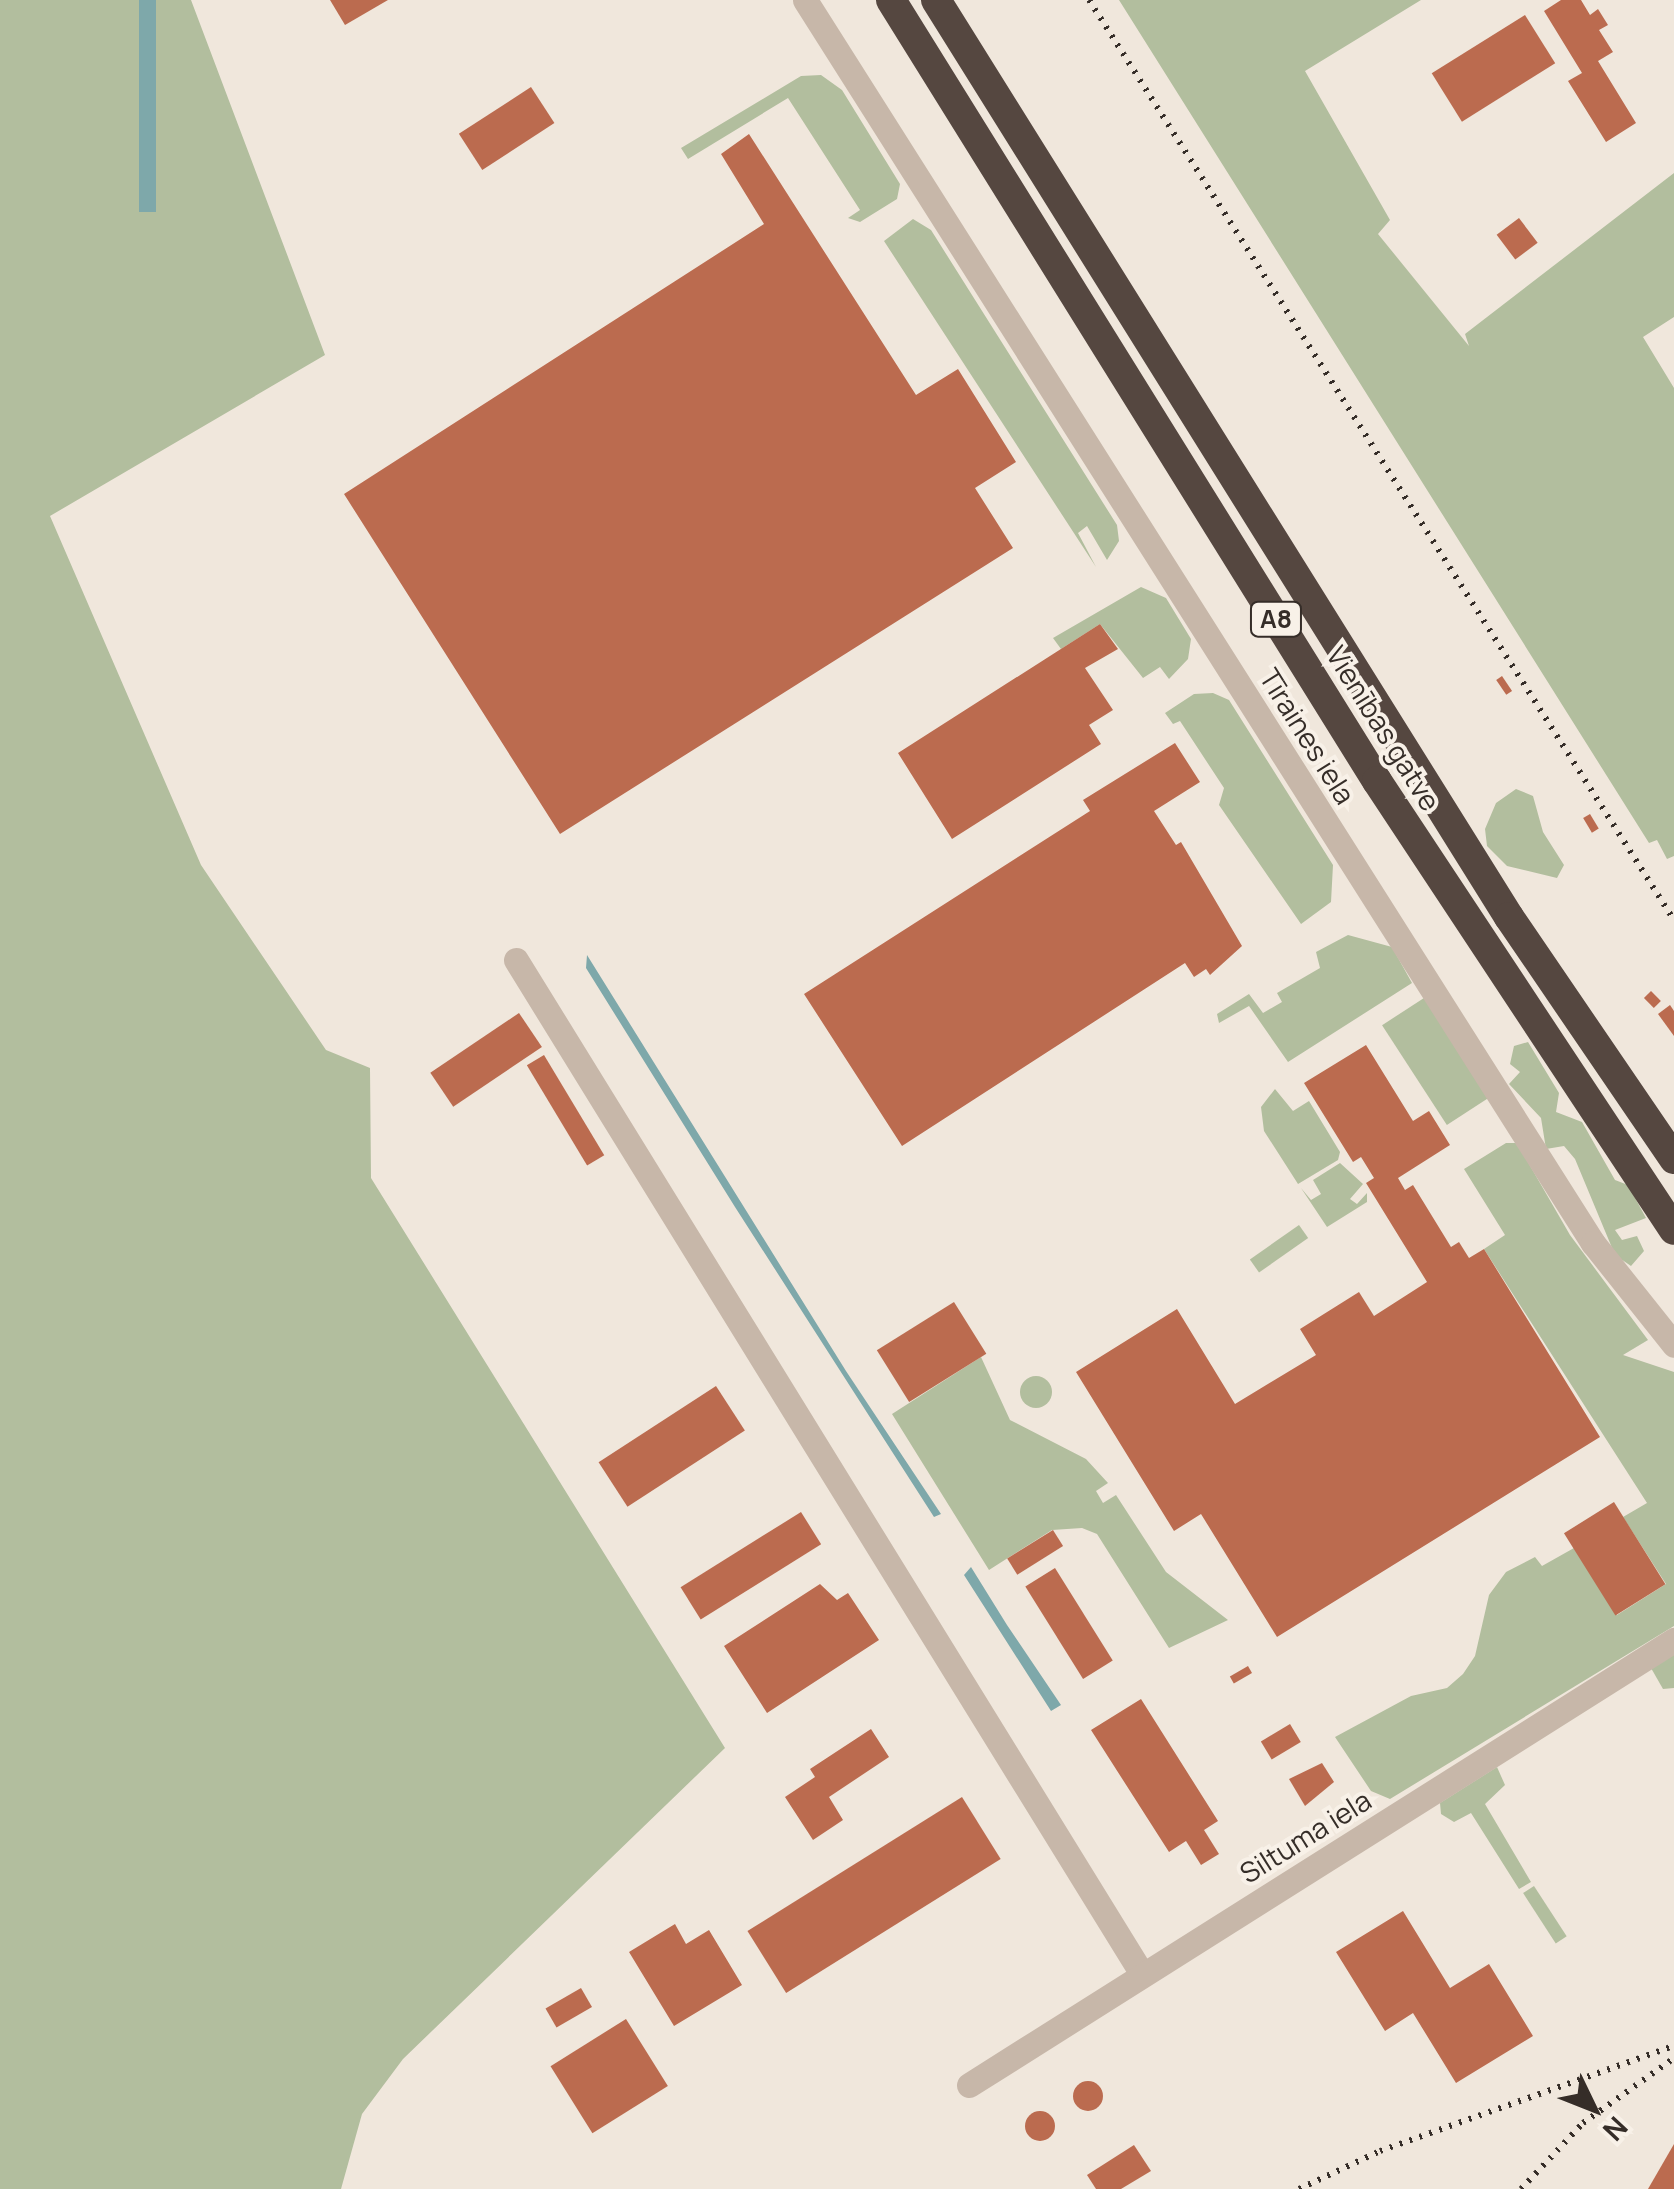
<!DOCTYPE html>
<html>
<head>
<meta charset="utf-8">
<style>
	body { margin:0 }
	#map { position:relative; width:1674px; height:2189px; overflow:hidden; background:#f0e7dc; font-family:Manrope,sans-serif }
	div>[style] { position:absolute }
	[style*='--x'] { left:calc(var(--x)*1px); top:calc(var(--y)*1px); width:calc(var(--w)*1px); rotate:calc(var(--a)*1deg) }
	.green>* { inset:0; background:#b2be9e; transform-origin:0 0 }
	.round { border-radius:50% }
	.water>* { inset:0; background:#7ea8aa; transform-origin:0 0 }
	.building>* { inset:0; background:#bb6b4f; transform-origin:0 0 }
	.minor>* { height:25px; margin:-12.5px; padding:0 12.5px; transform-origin:12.5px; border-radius:12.5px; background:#c7b7a9 }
	.highway>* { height:30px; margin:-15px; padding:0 15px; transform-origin:15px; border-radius:15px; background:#554740 }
	.rail>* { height:6px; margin-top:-3px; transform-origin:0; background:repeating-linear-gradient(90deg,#352d28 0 2.5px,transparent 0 10.5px) }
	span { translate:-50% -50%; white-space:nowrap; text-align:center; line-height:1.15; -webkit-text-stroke:8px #f8f1e8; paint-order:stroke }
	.shield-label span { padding:2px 8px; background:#f8f1e8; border:2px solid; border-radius:8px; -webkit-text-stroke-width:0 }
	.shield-label { font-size:25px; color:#352d28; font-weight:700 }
	.street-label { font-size:28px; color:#352d28 }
	.north { position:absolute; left:1544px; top:2059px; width:100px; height:100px; -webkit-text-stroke:8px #f8f1e8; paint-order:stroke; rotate:133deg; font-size:28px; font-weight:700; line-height:40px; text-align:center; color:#352d28 }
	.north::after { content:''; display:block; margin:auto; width:35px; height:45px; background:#352d28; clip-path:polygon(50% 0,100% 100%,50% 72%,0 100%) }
</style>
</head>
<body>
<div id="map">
	<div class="green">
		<i style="clip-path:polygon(0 0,191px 0,325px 355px,50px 516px,201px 865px,326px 1050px,370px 1068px,371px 1178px,725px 1748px,403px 2059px,362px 2114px,341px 2189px,0 2189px)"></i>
		<i style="clip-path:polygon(1119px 0,1421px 0,1305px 71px,1390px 220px,1378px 234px,1469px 346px,1465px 334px,1674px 173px,1674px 317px,1643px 337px,1674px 388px,1674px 856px,1667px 859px,1657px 840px,1649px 843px)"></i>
		<i style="clip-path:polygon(821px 75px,842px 90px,900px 184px,897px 199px,860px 222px,848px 218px,860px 210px,788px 98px,688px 159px,681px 148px,801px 76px)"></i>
		<i style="clip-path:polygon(913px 219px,931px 230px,1117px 525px,1119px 541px,1107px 560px,1087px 526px,1078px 533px,1096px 567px,884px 241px)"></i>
		<i style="clip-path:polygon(1141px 587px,1166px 598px,1191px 639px,1188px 659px,1169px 679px,1160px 667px,1143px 678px,1100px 624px,1061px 649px,1053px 638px)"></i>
		<i style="clip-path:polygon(1213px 693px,1229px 700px,1333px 865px,1331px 902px,1301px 924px,1219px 805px,1224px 788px,1180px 721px,1173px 724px,1165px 713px,1194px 694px)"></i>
		<i style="clip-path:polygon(1516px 789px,1533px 796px,1543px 832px,1564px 865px,1557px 878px,1507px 866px,1487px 846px,1485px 829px,1496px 803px)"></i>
		<i style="clip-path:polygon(1348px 935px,1392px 947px,1412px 983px,1288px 1062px,1249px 1006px,1219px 1023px,1217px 1014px,1249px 994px,1263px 1013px,1282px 1002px,1277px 993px,1320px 968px,1316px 952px)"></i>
		<i style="left:1424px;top:998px;width:119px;height:50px;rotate:57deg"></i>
		<i style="clip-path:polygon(1528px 1042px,1559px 1093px,1556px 1112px,1582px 1122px,1615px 1180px,1628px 1185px,1646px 1218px,1615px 1230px,1622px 1240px,1637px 1236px,1644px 1251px,1631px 1266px,1615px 1255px,1575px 1159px,1564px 1146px,1546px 1149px,1541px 1118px,1509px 1084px,1520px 1072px,1510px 1064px,1514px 1046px)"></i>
		<i style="clip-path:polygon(1275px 1089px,1293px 1111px,1309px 1101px,1340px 1152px,1338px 1160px,1298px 1184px,1264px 1131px,1261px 1107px)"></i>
		<i style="clip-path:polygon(1506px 1143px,1517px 1143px,1570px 1235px,1648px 1340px,1623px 1355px,1674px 1372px,1674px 1626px,1390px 1799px,1371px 1791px,1335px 1737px,1411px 1696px,1447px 1688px,1463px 1674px,1475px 1656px,1489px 1595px,1506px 1572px,1535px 1557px,1542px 1566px,1574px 1548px,1617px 1615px,1666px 1584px,1623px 1517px,1647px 1503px,1484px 1249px,1505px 1235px,1464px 1169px)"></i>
		<i style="clip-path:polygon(1340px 1163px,1363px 1184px,1350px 1199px,1357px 1204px,1367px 1193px,1367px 1202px,1327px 1227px,1301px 1188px,1311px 1200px,1321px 1194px,1313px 1180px)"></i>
		<i style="left:1299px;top:1225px;width:16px;height:60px;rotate:55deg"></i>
		<i style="clip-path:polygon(981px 1357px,1010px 1420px,1086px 1459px,1108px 1483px,1096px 1491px,1103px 1503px,1116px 1495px,1166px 1572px,1228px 1620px,1169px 1648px,1097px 1534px,1082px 1528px,1052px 1530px,989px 1570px,892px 1414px)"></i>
		<i class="round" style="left:1020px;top:1376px;width:32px;height:32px"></i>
		<i style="clip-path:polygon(1674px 1654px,1674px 1688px,1663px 1689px,1651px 1668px)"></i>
		<i style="clip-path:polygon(1497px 1767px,1505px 1785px,1485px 1804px,1531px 1882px,1519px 1889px,1471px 1813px,1454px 1822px,1441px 1814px,1440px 1803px)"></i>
		<i style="left:1534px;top:1886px;width:60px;height:13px;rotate:57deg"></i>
	</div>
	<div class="water">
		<i style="left:139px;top:0;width:17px;height:212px"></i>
		<i style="clip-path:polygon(587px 955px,846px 1371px,941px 1514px,934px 1517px,735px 1207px,586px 968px)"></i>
		<i style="clip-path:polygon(971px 1567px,1007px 1625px,1061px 1705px,1051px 1711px,964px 1575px)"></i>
	</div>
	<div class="building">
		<i style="clip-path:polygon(330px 0,388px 0,345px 25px)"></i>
		<i style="clip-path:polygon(1561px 0,1581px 0,1590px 15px,1598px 9px,1608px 25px,1599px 30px,1613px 52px,1598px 61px,1636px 123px,1606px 142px,1568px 81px,1582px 73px,1544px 11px)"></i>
		<i style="left:1525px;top:15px;width:57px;height:110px;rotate:58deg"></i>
		<i style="left:531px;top:87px;width:43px;height:86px;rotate:57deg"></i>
		<i style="clip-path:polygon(749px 134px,916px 395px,958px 369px,1016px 462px,975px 488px,1013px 548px,560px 834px,344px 494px,764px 224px,721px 154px)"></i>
		<i style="left:1519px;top:218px;width:31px;height:28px;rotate:53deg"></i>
		<i style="clip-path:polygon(1100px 624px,1118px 649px,1085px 668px,1113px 710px,1089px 725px,1101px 744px,952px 839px,898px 753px)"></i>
		<i style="left:1502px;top:676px;width:18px;height:7px;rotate:56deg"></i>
		<i style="clip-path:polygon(1175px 743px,1200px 782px,1154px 811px,1176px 845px,1181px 842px,1242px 946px,1210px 975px,1206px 969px,1194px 977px,1185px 963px,902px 1146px,804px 994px,1090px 811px,1083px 800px)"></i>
		<i style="left:1590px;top:814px;width:17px;height:8px;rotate:59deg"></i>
		<i style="left:1651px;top:991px;width:14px;height:10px;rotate:45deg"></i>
		<i style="clip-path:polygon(1670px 1005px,1674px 1011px,1674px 1036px,1658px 1014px)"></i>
		<i style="left:519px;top:1013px;width:41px;height:107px;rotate:56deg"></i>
		<i style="clip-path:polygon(1366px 1045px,1413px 1121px,1429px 1111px,1450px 1145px,1398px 1178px,1405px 1190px,1413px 1185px,1451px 1247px,1459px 1242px,1469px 1258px,1484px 1249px,1600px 1437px,1277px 1637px,1201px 1514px,1174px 1531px,1076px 1372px,1177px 1309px,1235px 1404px,1316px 1355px,1300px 1329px,1359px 1292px,1374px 1316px,1427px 1282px,1366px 1183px,1374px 1178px,1361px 1157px,1353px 1162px,1304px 1083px)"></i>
		<i style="left:544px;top:1055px;width:117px;height:20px;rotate:59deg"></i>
		<i style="left:954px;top:1302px;width:61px;height:91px;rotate:58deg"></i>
		<i style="left:716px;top:1386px;width:53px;height:140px;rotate:57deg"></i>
		<i style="left:1614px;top:1502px;width:97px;height:59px;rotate:58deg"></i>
		<i style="left:801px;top:1512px;width:38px;height:142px;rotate:58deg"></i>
		<i style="left:1053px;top:1530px;width:19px;height:54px;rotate:58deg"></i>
		<i style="left:1055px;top:1568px;width:109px;height:35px;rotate:58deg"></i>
		<i style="clip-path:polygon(820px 1584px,837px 1600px,848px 1593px,879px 1640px,767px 1713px,724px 1646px)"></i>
		<i style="left:1248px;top:1666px;width:8px;height:21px;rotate:60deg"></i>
		<i style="clip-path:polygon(1141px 1699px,1218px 1821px,1204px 1830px,1219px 1854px,1201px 1865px,1186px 1841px,1169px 1852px,1091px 1730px)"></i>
		<i style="left:1290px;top:1724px;width:21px;height:34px;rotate:59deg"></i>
		<i style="clip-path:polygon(871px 1729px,889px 1757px,829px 1797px,843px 1820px,813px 1840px,785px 1797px,815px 1777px,810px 1769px)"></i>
		<i style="clip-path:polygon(1322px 1763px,1334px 1782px,1305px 1806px,1289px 1779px)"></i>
		<i style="left:962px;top:1797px;width:73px;height:253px;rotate:58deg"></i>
		<i style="clip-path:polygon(1403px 1911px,1450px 1988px,1489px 1964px,1533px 2036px,1456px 2083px,1413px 2013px,1385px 2031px,1336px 1952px)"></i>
		<i style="clip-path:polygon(675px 1924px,686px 1944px,709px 1930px,742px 1985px,674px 2026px,629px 1952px)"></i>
		<i style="left:581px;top:1988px;width:22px;height:41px;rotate:60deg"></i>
		<i style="left:626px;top:2019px;width:79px;height:89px;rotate:58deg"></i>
		<i class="round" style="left:1073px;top:2081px;width:30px;height:30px"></i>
		<i class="round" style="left:1025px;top:2111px;width:30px;height:30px"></i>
		<i style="clip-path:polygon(1674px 2144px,1674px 2189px,1648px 2189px)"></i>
		<i style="clip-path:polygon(1134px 2145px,1151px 2171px,1121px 2189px,1096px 2189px,1087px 2175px)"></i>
	</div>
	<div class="minor">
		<i style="--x:805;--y:0;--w:1472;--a:57.63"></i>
		<i style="--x:1593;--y:1243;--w:130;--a:51.5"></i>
		<i style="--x:516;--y:960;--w:1192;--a:58.31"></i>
		<i style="--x:969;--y:2085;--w:834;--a:-32.26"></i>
	</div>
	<div class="highway">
		<i style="--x:891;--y:0;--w:920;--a:58.11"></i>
		<i style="--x:1377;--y:781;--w:538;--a:56.52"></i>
		<i style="--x:936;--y:0;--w:1081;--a:58"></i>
		<i style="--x:1509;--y:917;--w:293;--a:55.7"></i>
	</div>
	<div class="rail">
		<i style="--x:1089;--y:0;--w:1090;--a:57.55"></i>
		<i style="--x:1299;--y:2189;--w:89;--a:-25.1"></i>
		<i style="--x:1380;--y:2151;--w:312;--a:-19.7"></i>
		<i style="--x:1521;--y:2189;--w:91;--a:-46.8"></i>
		<i style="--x:1583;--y:2123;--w:112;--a:-35.5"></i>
	</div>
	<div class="shield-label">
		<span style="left:1276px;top:619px">A8</span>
	</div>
	<div class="street-label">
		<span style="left:1384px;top:728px;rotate:58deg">Vienības gatve</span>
		<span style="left:1308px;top:736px;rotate:58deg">Tīraines iela</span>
		<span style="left:1305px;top:1836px;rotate:-32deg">Siltuma iela</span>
	</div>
	<div class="north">N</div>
</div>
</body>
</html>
